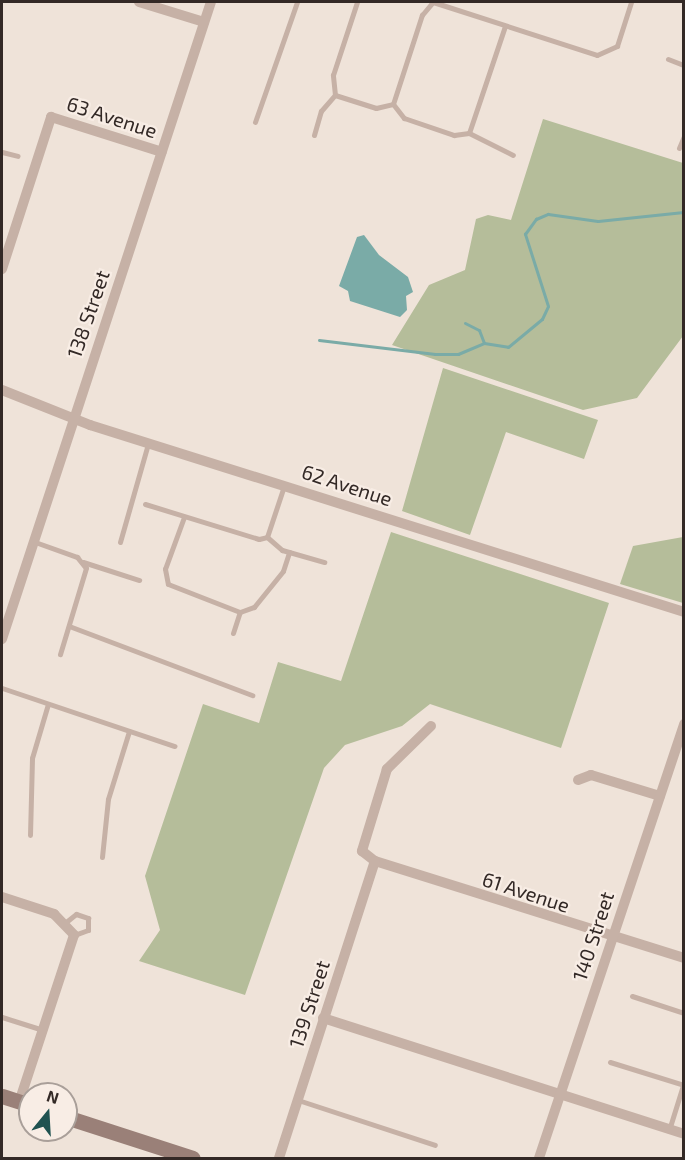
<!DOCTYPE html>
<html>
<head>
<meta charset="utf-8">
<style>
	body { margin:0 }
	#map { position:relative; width:685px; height:1160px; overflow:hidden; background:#efe3d9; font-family:"Exo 2",sans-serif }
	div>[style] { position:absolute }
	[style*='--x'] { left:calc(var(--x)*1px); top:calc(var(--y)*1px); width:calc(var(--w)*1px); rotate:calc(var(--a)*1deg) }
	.green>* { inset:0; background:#b5bd9a }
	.water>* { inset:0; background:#7aaba7 }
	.stream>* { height:3px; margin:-1.5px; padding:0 1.5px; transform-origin:1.5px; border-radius:1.5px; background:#7aaba7 }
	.lane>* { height:5px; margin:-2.5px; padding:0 2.5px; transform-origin:2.5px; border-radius:2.5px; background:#c6b1a6 }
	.street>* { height:10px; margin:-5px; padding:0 5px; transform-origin:5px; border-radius:5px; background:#c6b1a6 }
	.secondary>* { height:15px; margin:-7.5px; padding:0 7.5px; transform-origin:7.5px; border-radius:7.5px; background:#9a8078 }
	span { translate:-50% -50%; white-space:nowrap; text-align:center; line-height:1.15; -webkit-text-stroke:4.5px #f8ede5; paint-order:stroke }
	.street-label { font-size:20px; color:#332926 }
	.frame { position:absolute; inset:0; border:3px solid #332926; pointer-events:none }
	.north { position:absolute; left:18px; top:1082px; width:60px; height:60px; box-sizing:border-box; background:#f8ede5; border:2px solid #a99f99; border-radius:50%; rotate:18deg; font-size:16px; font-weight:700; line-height:24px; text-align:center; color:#332926 }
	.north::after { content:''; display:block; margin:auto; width:21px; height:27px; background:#1f5250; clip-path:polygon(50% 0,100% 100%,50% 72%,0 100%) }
</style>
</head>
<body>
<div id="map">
	<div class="green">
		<i style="clip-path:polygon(543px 119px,683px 163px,683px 336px,637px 398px,583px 410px,392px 345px,429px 285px,465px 270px,476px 219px,488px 215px,511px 220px)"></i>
		<i style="clip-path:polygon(443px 368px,598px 420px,584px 459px,506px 432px,470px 535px,402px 511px)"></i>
		<i style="clip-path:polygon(391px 532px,609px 603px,561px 748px,430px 704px,402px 726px,345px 745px,324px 768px,245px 995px,139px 961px,160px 930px,145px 876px,203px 704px,259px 723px,278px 662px,341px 681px)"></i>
		<i style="clip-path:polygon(683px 537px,683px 603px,620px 584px,633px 546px)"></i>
	</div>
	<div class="water">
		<i style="clip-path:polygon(364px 235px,379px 255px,408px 277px,413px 292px,406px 296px,407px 310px,400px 317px,350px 301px,348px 291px,339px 286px,357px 237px)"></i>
	</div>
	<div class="stream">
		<i style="--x:465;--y:323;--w:16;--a:27"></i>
		<i style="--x:479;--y:330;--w:14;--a:69"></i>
		<i style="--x:319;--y:340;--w:117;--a:6.9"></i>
		<i style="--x:435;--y:354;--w:23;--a:0"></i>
		<i style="--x:458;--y:354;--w:28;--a:-23"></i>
		<i style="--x:484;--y:343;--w:24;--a:9"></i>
		<i style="--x:508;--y:347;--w:44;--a:-39.5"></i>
		<i style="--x:542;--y:319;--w:14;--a:-65"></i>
		<i style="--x:548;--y:306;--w:76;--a:-107.7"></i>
		<i style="--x:525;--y:234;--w:19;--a:-54"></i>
		<i style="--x:536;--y:219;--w:13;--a:-23"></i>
		<i style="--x:548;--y:214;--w:50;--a:8"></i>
		<i style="--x:598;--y:221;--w:86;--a:-6"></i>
	</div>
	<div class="lane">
		<i style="--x:433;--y:2;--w:172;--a:17.9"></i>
		<i style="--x:597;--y:55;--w:22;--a:-24"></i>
		<i style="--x:617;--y:46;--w:46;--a:-72.3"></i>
		<i style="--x:668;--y:59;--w:17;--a:21"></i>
		<i style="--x:335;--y:95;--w:43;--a:17.6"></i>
		<i style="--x:376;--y:108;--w:17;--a:-13"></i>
		<i style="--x:393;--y:104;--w:18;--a:52"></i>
		<i style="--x:404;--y:118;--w:53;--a:18.8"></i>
		<i style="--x:454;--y:135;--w:15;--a:-8"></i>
		<i style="--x:469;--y:133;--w:49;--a:26.6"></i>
		<i style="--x:393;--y:104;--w:94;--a:-72"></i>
		<i style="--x:422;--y:15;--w:17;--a:-50"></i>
		<i style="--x:255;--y:122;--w:127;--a:-70.7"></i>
		<i style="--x:469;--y:133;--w:113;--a:-71.4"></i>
		<i style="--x:314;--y:135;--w:25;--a:-74"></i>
		<i style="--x:321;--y:111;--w:21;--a:-49"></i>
		<i style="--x:335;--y:95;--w:20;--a:-96"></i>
		<i style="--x:333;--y:75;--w:77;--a:-71.8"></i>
		<i style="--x:679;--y:148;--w:13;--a:-67"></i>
		<i style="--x:2;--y:152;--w:16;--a:14"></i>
		<i style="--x:145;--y:504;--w:119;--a:17.1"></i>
		<i style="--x:259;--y:539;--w:8;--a:-14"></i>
		<i style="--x:267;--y:537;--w:54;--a:-71.6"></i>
		<i style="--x:184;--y:517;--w:55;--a:110.1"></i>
		<i style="--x:165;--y:569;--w:15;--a:79"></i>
		<i style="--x:168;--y:584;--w:77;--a:21.3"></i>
		<i style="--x:240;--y:612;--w:15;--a:-20"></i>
		<i style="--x:254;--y:607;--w:46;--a:-51.1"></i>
		<i style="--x:283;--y:571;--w:20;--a:-72"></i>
		<i style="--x:267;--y:537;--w:20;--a:41"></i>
		<i style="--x:282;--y:550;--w:44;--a:15.9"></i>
		<i style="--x:35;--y:542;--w:45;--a:19.7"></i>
		<i style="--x:77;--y:557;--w:14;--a:51"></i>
		<i style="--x:86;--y:568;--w:90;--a:106.8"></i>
		<i style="--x:120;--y:542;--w:102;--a:-74.1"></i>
		<i style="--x:83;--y:562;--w:59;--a:17.8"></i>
		<i style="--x:69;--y:626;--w:196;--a:20.7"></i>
		<i style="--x:233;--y:633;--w:22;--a:-72"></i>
		<i style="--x:2;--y:688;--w:182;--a:18.6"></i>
		<i style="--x:30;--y:835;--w:77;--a:-88.5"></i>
		<i style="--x:32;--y:758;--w:56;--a:-73.5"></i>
		<i style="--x:102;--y:857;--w:58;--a:-84.1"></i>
		<i style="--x:108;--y:799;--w:71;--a:-72.8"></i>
		<i style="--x:66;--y:922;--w:13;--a:-39"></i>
		<i style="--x:76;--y:914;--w:13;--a:18"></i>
		<i style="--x:88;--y:918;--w:12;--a:90"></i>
		<i style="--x:88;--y:930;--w:15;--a:160"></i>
		<i style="--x:632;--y:996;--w:55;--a:18.1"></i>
		<i style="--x:2;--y:1017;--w:43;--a:17.6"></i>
		<i style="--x:610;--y:1062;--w:77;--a:17.3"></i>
		<i style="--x:298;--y:1100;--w:144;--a:18.2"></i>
		<i style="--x:669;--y:1130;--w:47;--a:-72.7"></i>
	</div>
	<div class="street">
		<i style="--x:139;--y:2;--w:68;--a:17.1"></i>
		<i style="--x:2;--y:269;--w:160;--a:-72.1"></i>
		<i style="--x:51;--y:117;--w:116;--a:17.5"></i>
		<i style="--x:2;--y:390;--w:95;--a:21.7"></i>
		<i style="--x:90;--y:425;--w:623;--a:17.47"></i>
		<i style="--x:2;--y:639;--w:670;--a:-71.84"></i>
		<i style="--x:431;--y:726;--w:62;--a:135.7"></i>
		<i style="--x:387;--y:769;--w:86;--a:107"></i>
		<i style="--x:362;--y:851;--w:16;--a:38"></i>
		<i style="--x:375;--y:861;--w:324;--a:17.4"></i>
		<i style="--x:578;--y:780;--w:14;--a:-21"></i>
		<i style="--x:591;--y:775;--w:72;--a:16.9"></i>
		<i style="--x:2;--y:897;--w:55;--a:18.1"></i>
		<i style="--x:54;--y:914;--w:29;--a:46"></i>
		<i style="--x:74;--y:935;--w:176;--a:108.2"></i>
		<i style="--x:323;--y:1018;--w:379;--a:17.8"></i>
		<i style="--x:279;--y:1158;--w:312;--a:-72.1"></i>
		<i style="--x:539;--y:1158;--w:458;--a:-71.5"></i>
	</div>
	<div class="secondary">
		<i style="--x:2;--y:1096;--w:29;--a:18"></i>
		<i style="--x:66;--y:1117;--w:133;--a:17.9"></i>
	</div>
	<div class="street-label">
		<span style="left:112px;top:117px;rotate:18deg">63 Avenue</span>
		<span style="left:88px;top:314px;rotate:-71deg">138 Street</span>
		<span style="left:347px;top:485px;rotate:18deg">62 Avenue</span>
		<span style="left:526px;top:892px;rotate:18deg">61 Avenue</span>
		<span style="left:593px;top:936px;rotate:-72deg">140 Street</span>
		<span style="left:309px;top:1004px;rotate:-72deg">139 Street</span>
	</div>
	<div class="frame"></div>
	<div class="north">N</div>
</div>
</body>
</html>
